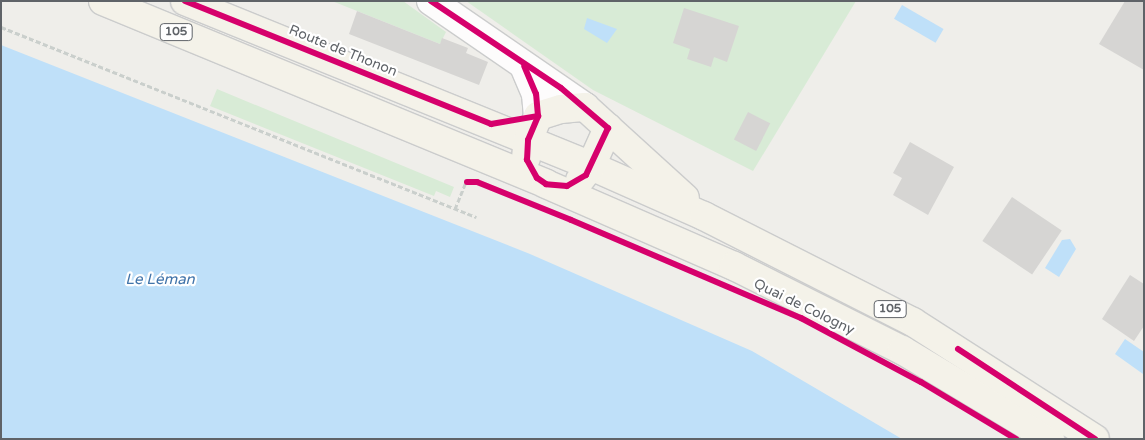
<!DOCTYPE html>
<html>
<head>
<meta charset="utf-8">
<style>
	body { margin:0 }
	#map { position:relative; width:1145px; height:440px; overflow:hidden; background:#efeeea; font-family:"Varela Round",sans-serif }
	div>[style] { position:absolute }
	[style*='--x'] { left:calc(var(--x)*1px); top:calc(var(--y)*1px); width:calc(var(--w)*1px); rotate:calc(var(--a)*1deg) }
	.green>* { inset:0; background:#d8ebd6 }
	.water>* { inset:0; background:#bfe0f9; transform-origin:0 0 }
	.building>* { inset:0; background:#d6d5d3; transform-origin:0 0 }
	.path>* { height:3px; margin-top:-1.5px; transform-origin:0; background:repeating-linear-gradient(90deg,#cacfcc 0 5px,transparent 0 7.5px) }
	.roads { filter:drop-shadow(1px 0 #cbcccc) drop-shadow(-1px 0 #cbcccc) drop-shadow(0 1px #cbcccc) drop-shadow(0 -1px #cbcccc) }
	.street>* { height:28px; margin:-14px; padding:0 14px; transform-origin:14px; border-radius:14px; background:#fdfcfc }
	.primary>* { height:28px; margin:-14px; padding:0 14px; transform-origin:14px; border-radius:14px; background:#f4f2e9 }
	.cycleway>* { height:6px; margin:-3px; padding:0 3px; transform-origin:3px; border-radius:3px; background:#d6006c }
	span { translate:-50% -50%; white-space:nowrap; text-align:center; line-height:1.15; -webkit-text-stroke:4.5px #fff; paint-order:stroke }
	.shield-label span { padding:1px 4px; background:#fff; border:1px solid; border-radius:4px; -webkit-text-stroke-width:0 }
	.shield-label { font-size:12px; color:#5f6368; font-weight:700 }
	.street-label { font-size:14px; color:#5f6368 }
	.water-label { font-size:15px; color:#4174aa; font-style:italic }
	.frame { position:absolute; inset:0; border:2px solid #5f6368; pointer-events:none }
</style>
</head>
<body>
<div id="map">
	<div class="green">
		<i style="clip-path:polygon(332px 1px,403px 1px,446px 32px,440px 44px)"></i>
		<i style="clip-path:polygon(466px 1px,856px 1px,753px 171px,593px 90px)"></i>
		<i style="clip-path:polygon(217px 89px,454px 187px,450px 197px,436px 191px,434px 196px,210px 106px)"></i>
	</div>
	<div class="water">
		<i style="left:902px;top:5px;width:48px;height:16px;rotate:30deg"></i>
		<i style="clip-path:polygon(587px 18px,617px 29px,607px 43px,584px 29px)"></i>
		<i style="clip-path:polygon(1px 45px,530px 254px,752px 351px,902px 439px,1px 439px)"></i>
		<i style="clip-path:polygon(1070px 239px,1076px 249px,1059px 277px,1045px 268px,1062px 240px)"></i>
		<i style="clip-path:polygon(1125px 339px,1144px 352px,1143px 374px,1115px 354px)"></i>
	</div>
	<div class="building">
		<i style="clip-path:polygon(1125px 1px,1144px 1px,1144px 70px,1099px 44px)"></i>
		<i style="clip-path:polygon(684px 8px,739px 26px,727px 62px,714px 57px,711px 67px,687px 59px,690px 49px,673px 43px)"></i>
		<i style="clip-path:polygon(357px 11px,440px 44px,442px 38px,468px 48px,466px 53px,488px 62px,479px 85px,349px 34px)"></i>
		<i style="left:748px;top:112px;width:25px;height:31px;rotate:27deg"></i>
		<i style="clip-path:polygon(910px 142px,954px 167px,928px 215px,893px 195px,902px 178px,893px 173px)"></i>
		<i style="left:1012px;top:197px;width:60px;height:53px;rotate:34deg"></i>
		<i style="clip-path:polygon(1130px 275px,1144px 284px,1144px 326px,1134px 341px,1102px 319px)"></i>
	</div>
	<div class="path">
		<i style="--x:1;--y:27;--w:512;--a:21.8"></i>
		<i style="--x:455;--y:209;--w:29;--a:-68"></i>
	</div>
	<div class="roads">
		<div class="street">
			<i style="--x:431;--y:1;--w:187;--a:34.5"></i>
			<i style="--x:524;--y:66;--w:30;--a:67"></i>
			<i style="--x:536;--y:94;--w:22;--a:85"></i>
		</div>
		<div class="primary">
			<i style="--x:103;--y:1;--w:479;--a:22.4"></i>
			<i style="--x:546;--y:184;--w:205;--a:23.6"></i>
			<i style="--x:734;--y:266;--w:188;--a:26.6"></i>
			<i style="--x:902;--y:350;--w:173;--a:31"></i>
			<i style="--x:185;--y:1;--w:438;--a:22.1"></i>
			<i style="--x:591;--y:166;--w:124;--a:23.9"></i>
			<i style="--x:704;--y:216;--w:234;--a:26.9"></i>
			<i style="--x:913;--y:322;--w:216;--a:32.7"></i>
			<i style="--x:526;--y:158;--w:18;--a:-84"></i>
			<i style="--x:528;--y:140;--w:26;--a:-67"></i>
			<i style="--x:538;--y:116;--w:24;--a:-17"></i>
			<i style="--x:561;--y:109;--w:24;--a:-5"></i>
			<i style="--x:585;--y:107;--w:135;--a:42.3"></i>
			<i style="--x:580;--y:180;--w:18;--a:-52"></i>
			<i style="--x:591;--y:166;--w:42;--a:-65.9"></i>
		</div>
	</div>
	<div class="cycleway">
		<i style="--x:185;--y:1;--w:330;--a:21.9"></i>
		<i style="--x:491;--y:124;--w:48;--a:-9.7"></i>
		<i style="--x:431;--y:1;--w:156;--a:33.8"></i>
		<i style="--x:561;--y:88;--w:62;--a:40.4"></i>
		<i style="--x:608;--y:128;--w:52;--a:115.1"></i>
		<i style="--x:586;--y:175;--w:22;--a:150"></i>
		<i style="--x:567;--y:186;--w:21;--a:-175"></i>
		<i style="--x:546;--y:184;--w:11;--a:-146"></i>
		<i style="--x:537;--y:178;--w:21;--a:-119"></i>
		<i style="--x:527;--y:160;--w:20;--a:-87"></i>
		<i style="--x:528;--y:140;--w:26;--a:-67"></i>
		<i style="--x:538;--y:116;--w:22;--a:-95"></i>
		<i style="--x:536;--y:94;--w:30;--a:-113"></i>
		<i style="--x:467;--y:182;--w:10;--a:0"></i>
		<i style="--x:477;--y:182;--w:101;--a:22"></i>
		<i style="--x:571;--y:220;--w:250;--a:23.1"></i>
		<i style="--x:801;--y:318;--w:136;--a:28.1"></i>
		<i style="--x:921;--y:382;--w:111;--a:31"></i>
		<i style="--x:958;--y:349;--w:164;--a:33.3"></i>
	</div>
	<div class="shield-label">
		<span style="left:176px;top:32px">105</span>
		<span style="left:890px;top:309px">105</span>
	</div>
	<div class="street-label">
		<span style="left:343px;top:51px;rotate:22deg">Route de Thonon</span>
		<span style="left:804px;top:307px;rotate:26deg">Quai de Cologny</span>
	</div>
	<div class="water-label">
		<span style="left:160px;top:280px">Le Léman</span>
	</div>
	<div class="frame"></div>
</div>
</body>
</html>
